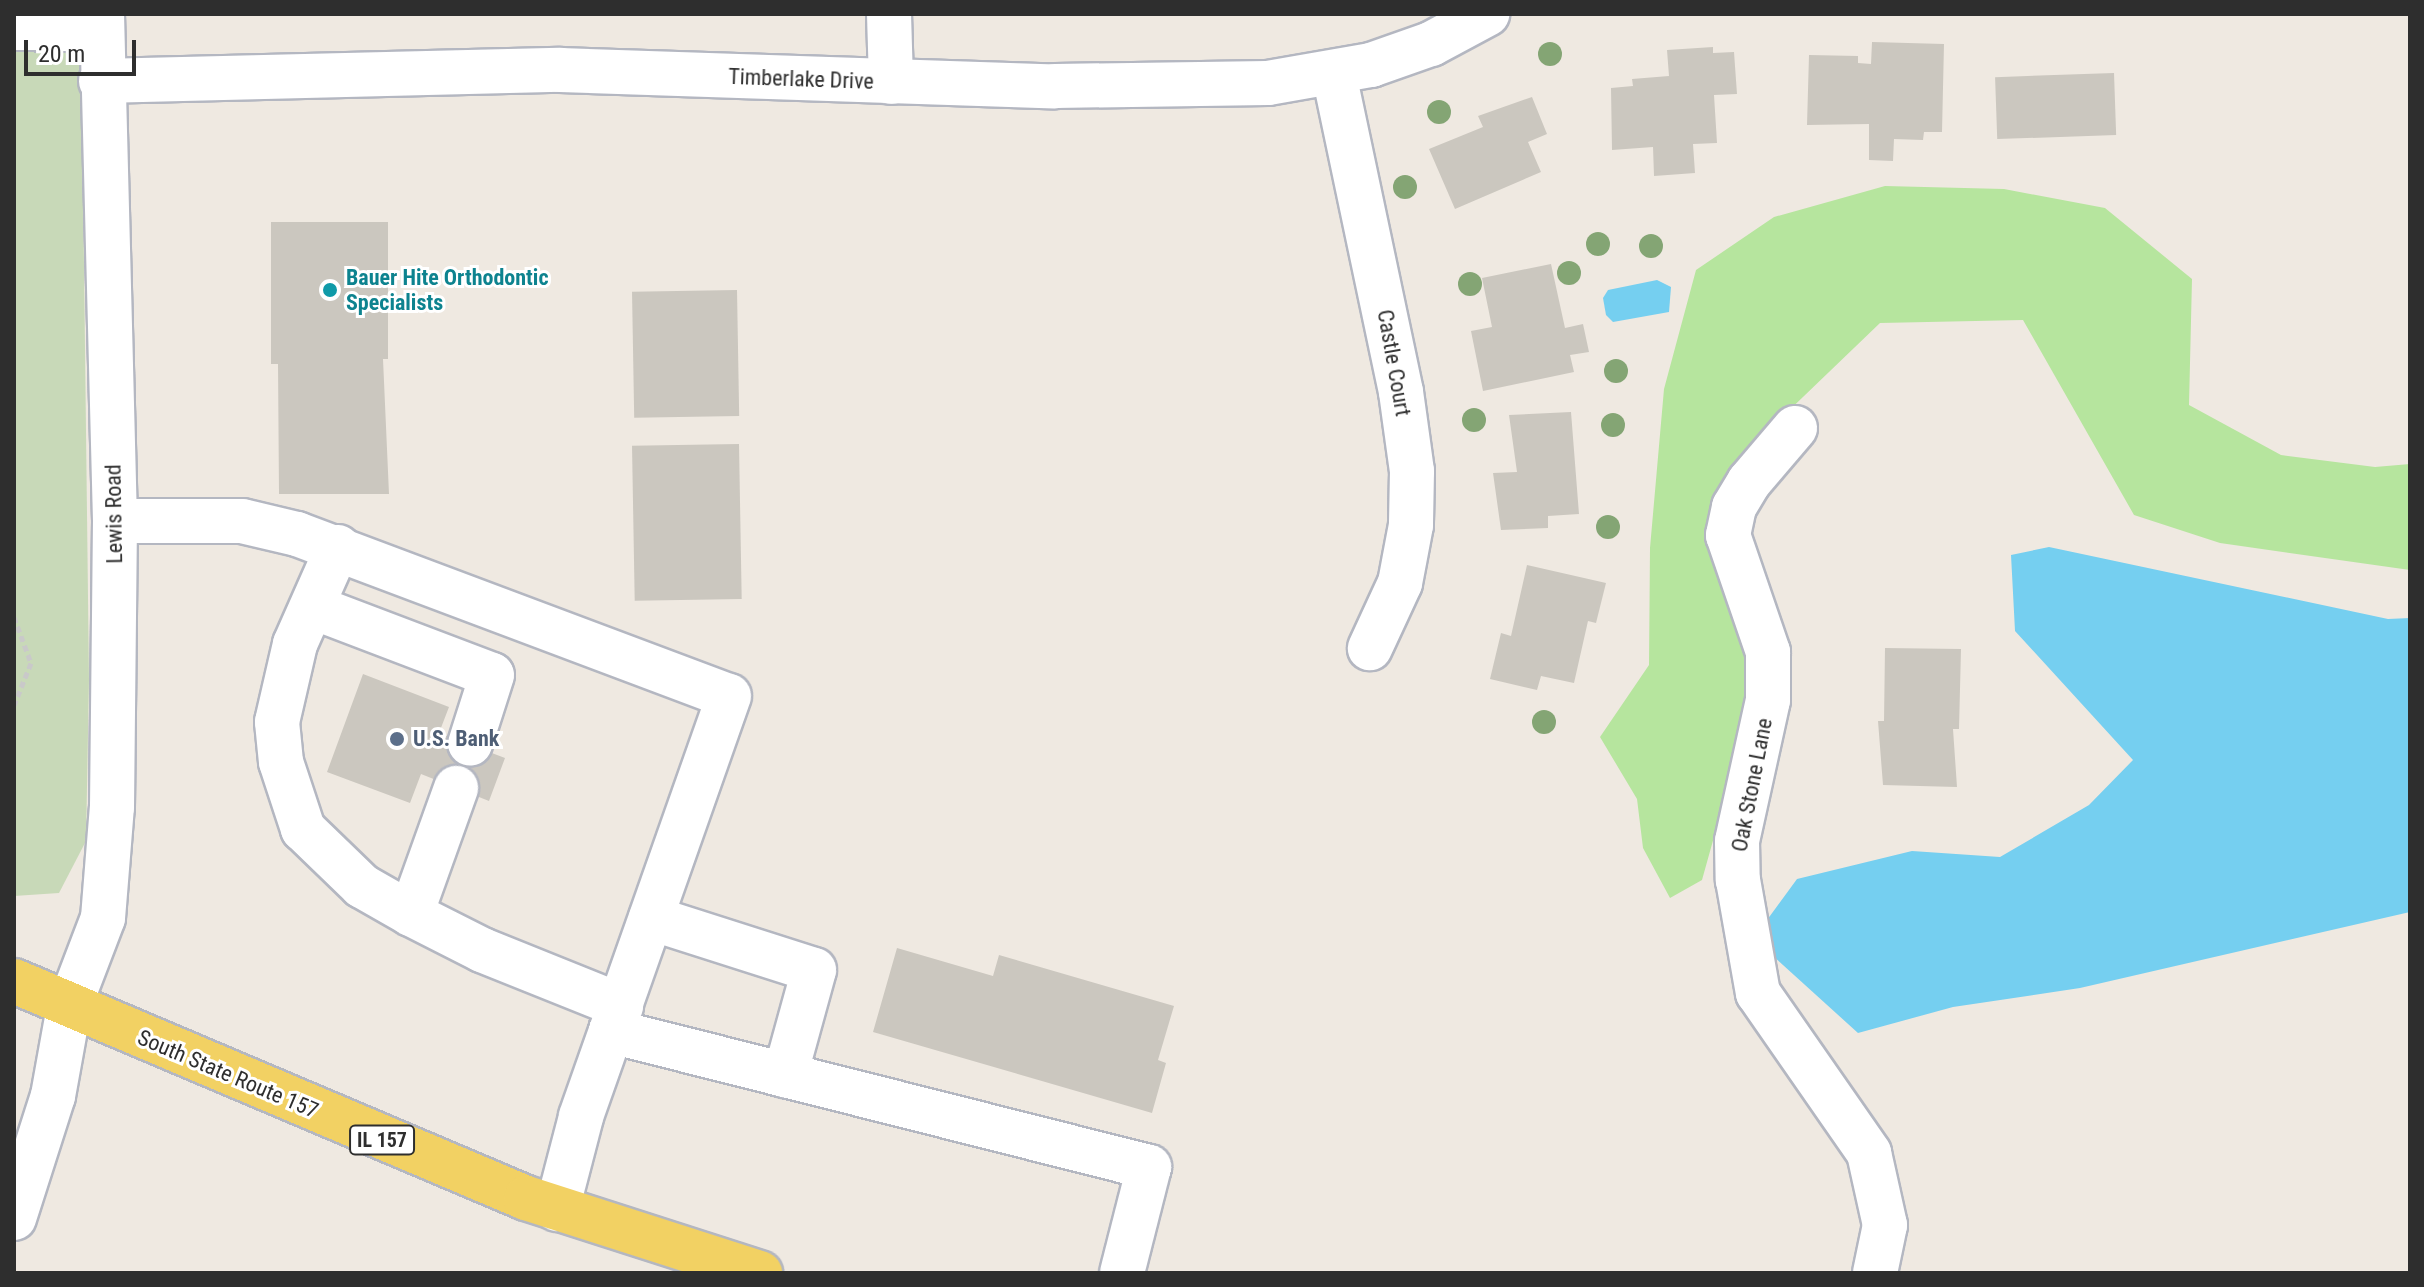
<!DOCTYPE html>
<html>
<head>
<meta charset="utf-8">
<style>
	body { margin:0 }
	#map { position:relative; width:2424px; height:1287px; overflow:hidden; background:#efe9e1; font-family:"Roboto Condensed",sans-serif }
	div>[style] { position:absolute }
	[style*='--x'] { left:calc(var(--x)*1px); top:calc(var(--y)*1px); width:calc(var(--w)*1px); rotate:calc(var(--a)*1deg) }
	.green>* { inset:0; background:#b6e59e }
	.cemetery>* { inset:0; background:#c8d9b8 }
	.water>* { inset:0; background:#75cff0 }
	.building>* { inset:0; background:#cbc7bf; transform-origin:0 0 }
	.path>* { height:5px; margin-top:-2.5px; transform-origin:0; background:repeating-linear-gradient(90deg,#c9c9c9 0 6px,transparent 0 10px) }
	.roads { filter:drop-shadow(2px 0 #b4b7c1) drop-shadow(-2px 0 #b4b7c1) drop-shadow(0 2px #b4b7c1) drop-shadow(0 -2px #b4b7c1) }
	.minor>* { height:44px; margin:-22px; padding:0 22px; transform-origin:22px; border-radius:22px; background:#fff }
	.major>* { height:44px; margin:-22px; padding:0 22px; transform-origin:22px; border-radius:22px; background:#f2d163 }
	.trees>* { width:24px; height:24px; margin:-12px; border-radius:50%; background:#84a574 }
	.dots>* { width:22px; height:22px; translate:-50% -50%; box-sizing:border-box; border:4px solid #fff; border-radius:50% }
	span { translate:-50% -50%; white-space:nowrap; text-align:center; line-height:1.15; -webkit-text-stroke:6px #fff; paint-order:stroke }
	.shield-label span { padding:2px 6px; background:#fff; border:2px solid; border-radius:6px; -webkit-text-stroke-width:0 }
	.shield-label { font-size:20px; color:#2e2e2e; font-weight:700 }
	.street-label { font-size:22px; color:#2e2e2e }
	.culture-label { font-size:22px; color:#0d838f; font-weight:700 }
	.left { translate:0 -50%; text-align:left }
	.service-label { font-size:22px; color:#4e5e75; font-weight:700 }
	.frame { position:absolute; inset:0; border:16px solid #2e2e2e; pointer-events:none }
	.scale { position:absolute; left:24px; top:40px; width:112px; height:36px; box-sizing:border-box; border:4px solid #2e2e2e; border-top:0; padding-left:10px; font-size:24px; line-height:28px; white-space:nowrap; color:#2e2e2e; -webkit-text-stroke:6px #fff; paint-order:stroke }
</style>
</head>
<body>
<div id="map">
	<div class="green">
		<i style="clip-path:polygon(1885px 186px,2004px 189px,2105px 208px,2192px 279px,2189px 405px,2281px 455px,2375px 467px,2410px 464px,2410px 570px,2220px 543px,2134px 515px,2023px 320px,1880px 323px,1753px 445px,1731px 483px,1755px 690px,1702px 880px,1670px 898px,1643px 848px,1637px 799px,1600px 737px,1649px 665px,1650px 548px,1664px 389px,1696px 270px,1774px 217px)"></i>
	</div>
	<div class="cemetery">
		<i style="clip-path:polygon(14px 14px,81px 14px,89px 680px,86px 841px,59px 893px,14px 896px)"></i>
	</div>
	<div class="water">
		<i style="clip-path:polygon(1657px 280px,1671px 287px,1669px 312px,1613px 322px,1606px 315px,1603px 298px,1608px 290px)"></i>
		<i style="clip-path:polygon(2049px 547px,2388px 619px,2410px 618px,2410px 912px,2080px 988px,1953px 1007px,1858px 1033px,1773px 956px,1767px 920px,1797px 879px,1912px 851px,2000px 857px,2089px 805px,2133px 760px,2015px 631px,2011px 555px)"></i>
	</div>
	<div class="building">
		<i style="clip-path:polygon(1872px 42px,1944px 44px,1942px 132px,1924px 132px,1923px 140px,1894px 139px,1893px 161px,1869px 160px,1869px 124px,1807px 125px,1809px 55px,1858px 56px,1858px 63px,1871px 64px)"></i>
		<i style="clip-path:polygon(1713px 47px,1713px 53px,1734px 52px,1737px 94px,1714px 95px,1717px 143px,1693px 144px,1695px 173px,1654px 176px,1653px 147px,1612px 150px,1611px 88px,1633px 86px,1632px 79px,1669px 76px,1667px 50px)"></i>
		<i style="left:2114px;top:73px;width:62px;height:119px;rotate:88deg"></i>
		<i style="clip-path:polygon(1532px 97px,1547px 134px,1528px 142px,1541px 172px,1455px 209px,1429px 149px,1483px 127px,1478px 116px)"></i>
		<i style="clip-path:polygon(271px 222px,388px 222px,388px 359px,383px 359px,389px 494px,279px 494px,278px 364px,271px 364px)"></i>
		<i style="clip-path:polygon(1551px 264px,1565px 328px,1583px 324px,1589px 352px,1570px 355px,1574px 372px,1483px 391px,1471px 331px,1492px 327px,1482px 278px)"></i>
		<i style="left:737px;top:290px;width:126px;height:105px;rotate:89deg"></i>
		<i style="clip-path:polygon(1571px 412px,1579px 514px,1548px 516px,1548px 528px,1501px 530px,1493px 473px,1517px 472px,1509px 415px)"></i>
		<i style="left:739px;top:444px;width:155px;height:107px;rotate:89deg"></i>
		<i style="clip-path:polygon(1527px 565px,1606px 583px,1596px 623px,1588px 621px,1574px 683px,1541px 676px,1537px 690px,1490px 679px,1501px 633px,1511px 636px)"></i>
		<i style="clip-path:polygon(1885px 648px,1961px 649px,1959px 729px,1953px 729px,1957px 787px,1883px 785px,1878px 721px,1884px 721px)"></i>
		<i style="clip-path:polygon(363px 674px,449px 707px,439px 733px,505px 758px,489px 801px,421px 774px,410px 803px,327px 772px)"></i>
		<i style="clip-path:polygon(897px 948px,993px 976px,999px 955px,1174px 1006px,1158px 1060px,1166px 1063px,1152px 1113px,873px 1032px)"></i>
	</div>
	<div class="path">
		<i style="--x:14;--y:617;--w:49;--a:69.7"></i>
		<i style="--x:31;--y:663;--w:45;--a:112"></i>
	</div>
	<div class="roads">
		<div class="minor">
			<i style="--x:889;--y:14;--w:68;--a:88.3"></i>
			<i style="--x:14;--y:28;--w:88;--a:1.3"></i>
			<i style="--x:1334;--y:74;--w:325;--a:78.1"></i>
			<i style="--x:1401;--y:392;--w:80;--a:82.1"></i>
			<i style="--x:1412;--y:471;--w:54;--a:91.1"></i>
			<i style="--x:1411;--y:525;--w:59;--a:100.7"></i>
			<i style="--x:1400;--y:583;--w:72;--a:114.8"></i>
			<i style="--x:101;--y:81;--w:459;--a:-1.4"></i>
			<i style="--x:560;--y:70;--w:495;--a:1.9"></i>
			<i style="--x:1055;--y:86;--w:213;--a:-0.8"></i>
			<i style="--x:1268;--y:83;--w:105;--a:-9.9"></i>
			<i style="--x:1371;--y:65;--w:64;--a:-19.3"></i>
			<i style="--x:1431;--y:44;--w:64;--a:-28.2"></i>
			<i style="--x:1795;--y:428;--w:71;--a:130.4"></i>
			<i style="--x:1749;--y:482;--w:29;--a:121"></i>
			<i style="--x:1734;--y:507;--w:29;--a:102"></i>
			<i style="--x:1728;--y:535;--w:124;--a:71.1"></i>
			<i style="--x:1768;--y:652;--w:48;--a:90"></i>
			<i style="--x:1768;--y:700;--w:144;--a:102.4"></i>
			<i style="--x:1737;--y:841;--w:39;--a:89"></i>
			<i style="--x:1738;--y:880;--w:115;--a:80"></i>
			<i style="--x:1758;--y:993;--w:195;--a:55.2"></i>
			<i style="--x:1869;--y:1153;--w:74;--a:77.5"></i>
			<i style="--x:1885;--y:1225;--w:49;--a:101.8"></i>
			<i style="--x:115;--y:521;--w:127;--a:0"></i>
			<i style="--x:242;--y:521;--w:57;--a:13.3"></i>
			<i style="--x:297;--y:534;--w:461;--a:20.6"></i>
			<i style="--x:729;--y:696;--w:446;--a:109.4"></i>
			<i style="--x:581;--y:1117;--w:95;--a:104.6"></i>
			<i style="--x:338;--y:547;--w:106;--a:113.9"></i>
			<i style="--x:295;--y:644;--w:80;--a:103"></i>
			<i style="--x:277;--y:722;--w:40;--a:84.3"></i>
			<i style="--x:281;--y:762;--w:71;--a:71.8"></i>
			<i style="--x:303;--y:829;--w:82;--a:44"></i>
			<i style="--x:362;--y:886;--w:56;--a:29.7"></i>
			<i style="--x:411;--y:914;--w:80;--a:26.9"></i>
			<i style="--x:482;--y:950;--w:150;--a:21.9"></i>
			<i style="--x:313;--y:607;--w:191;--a:20.8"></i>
			<i style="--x:492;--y:675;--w:72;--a:107.7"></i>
			<i style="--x:411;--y:914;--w:134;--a:-70.3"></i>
			<i style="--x:651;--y:918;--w:171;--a:17.7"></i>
			<i style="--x:814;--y:970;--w:109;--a:105.4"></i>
			<i style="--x:611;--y:1031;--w:555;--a:14.19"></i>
			<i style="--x:1149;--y:1167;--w:109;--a:104.3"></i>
			<i style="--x:14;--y:1218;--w:128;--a:-72.3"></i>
			<i style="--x:53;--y:1096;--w:90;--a:-79.8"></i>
			<i style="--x:69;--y:1007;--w:95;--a:-69.1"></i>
			<i style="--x:103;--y:918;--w:111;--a:-85.4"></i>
			<i style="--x:112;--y:807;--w:286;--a:-89.4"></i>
			<i style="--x:115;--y:521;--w:507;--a:-91.47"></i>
		</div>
		<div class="major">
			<i style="--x:14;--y:981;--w:556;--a:22.97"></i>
			<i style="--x:526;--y:1198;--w:246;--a:17.8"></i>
		</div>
	</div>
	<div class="trees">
		<i style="left:1550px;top:54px"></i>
		<i style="left:1439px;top:112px"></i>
		<i style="left:1405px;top:187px"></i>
		<i style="left:1598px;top:244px"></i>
		<i style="left:1651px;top:246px"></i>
		<i style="left:1569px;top:273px"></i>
		<i style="left:1470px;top:284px"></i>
		<i style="left:1616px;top:371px"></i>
		<i style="left:1474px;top:420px"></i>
		<i style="left:1613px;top:425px"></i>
		<i style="left:1608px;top:527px"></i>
		<i style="left:1544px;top:722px"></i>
	</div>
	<div class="dots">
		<i style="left:330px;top:290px;background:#0f9aa8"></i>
		<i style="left:397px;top:739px;background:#5c6f8a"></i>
	</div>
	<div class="shield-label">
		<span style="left:382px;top:1140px">IL 157</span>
	</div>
	<div class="street-label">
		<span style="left:801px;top:79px;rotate:2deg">Timberlake Drive</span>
		<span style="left:1394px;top:363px;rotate:80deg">Castle Court</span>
		<span style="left:114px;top:514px;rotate:-91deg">Lewis Road</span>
		<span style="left:1752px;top:785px;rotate:-79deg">Oak Stone Lane</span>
		<span style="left:228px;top:1074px;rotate:23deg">South State Route 157</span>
	</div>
	<div class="culture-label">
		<span class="left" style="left:346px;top:290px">Bauer Hite Orthodontic<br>Specialists</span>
	</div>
	<div class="service-label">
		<span class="left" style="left:413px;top:739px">U.S. Bank</span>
	</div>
	<div class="frame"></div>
	<div class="scale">20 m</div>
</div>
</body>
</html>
